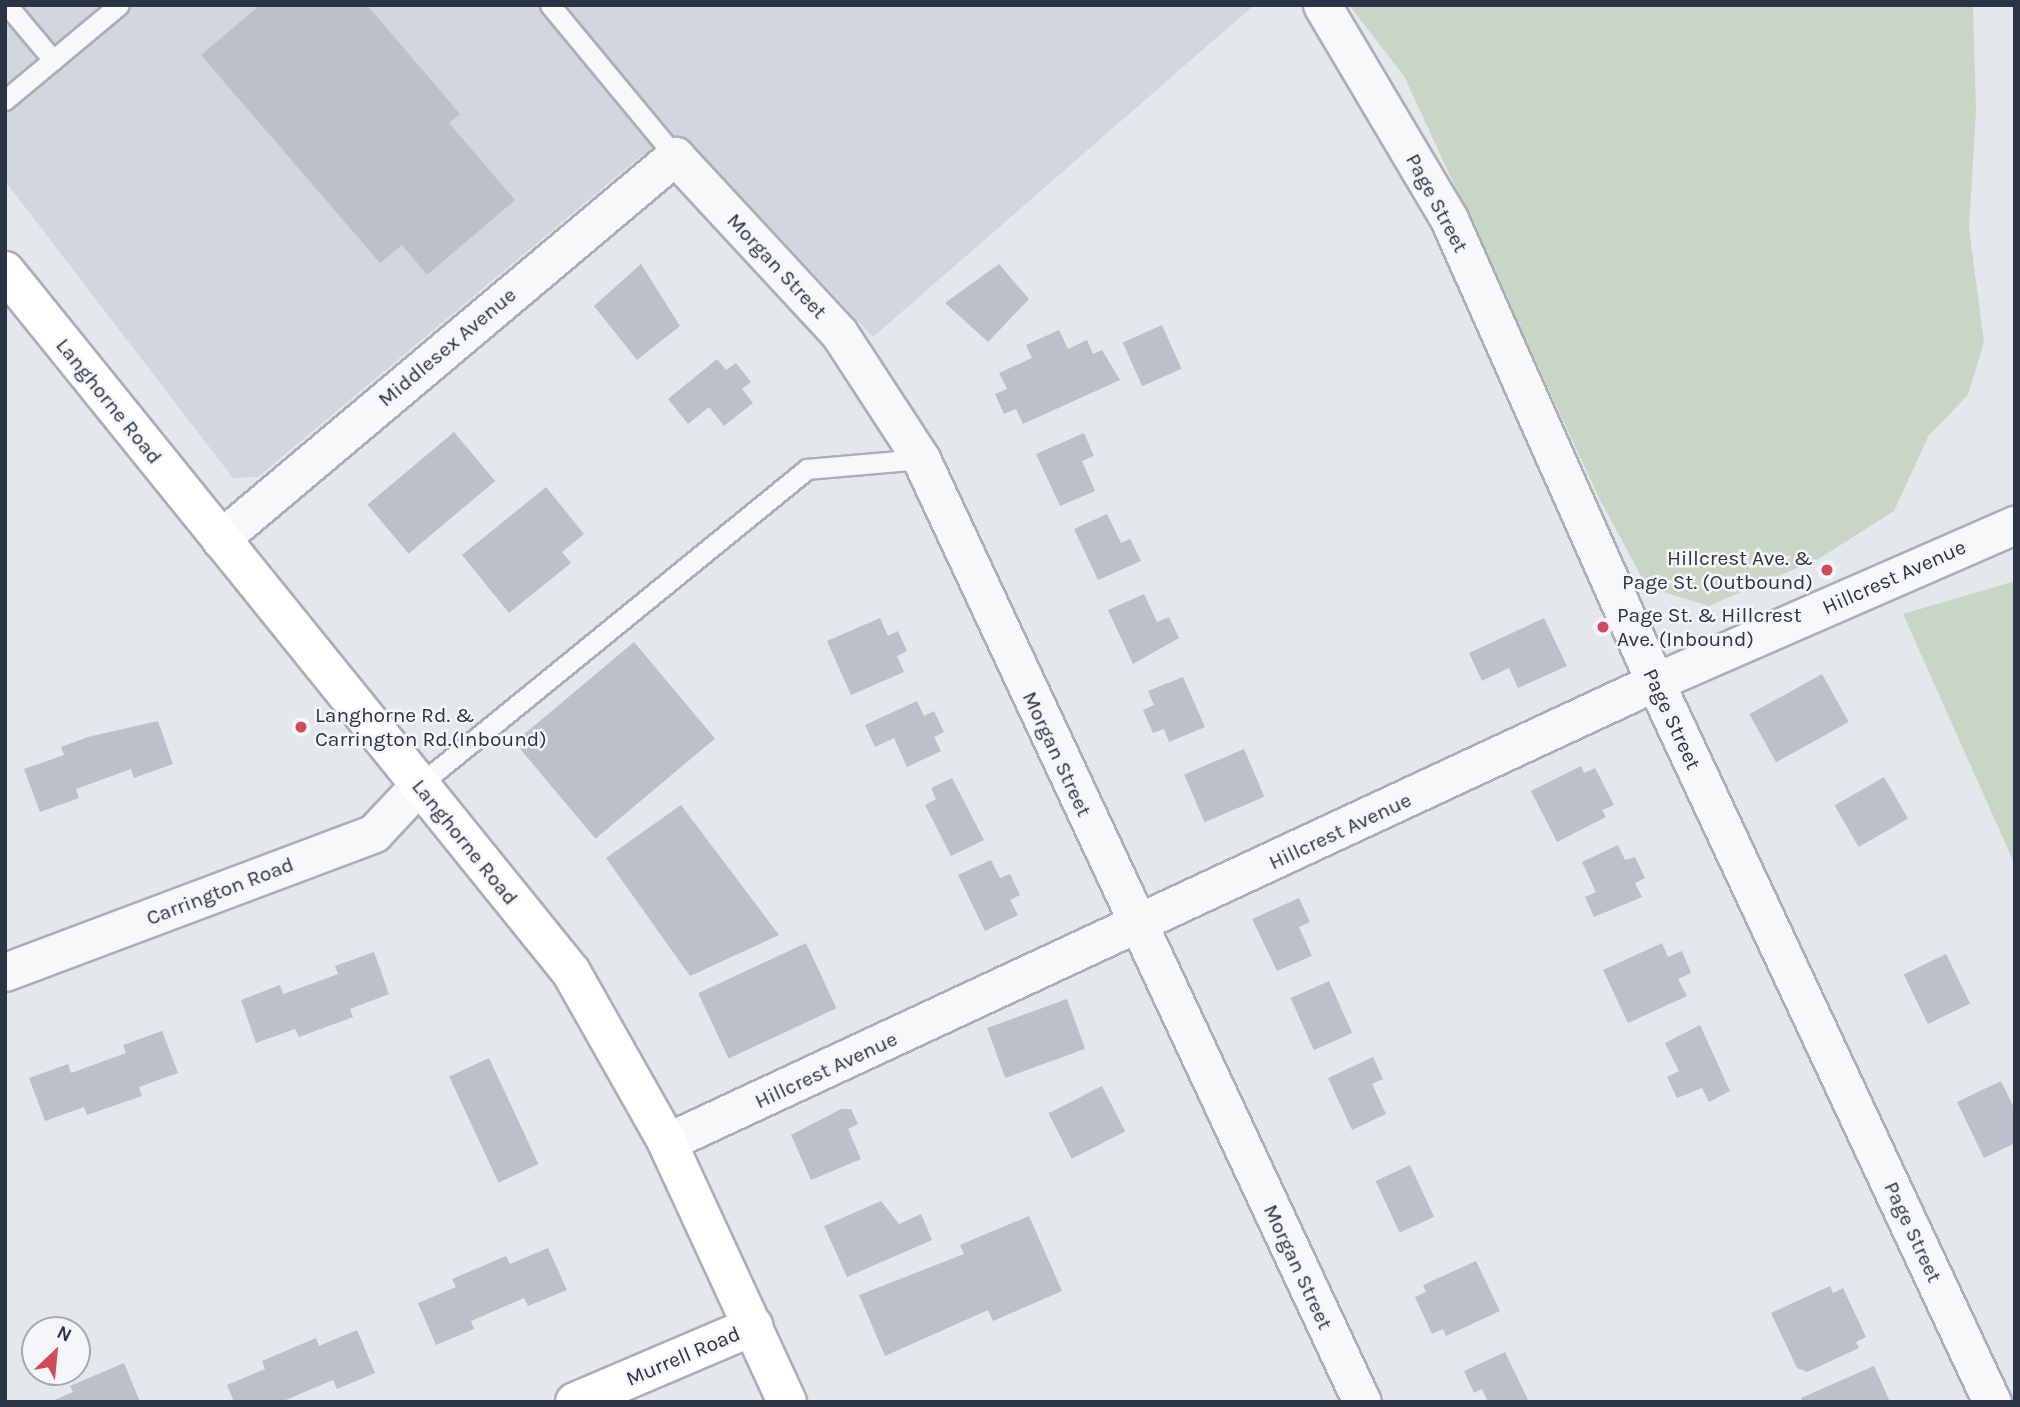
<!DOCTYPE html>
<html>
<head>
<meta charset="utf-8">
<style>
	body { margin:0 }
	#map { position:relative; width:2020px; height:1407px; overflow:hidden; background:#e4e7ec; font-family:Karla,sans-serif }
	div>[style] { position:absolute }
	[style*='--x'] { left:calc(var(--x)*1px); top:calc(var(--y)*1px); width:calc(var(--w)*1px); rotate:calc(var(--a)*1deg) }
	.built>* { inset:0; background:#d2d6de }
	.green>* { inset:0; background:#c9d6c5 }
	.building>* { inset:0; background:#bbc0ca; transform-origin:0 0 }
	.roads { filter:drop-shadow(2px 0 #a9aeb7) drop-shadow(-2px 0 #a9aeb7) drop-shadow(0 2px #a9aeb7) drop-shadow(0 -2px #a9aeb7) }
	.lane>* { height:19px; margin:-9.5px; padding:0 9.5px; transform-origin:9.5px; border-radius:9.5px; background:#f7f8fa }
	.street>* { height:37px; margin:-18.5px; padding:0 18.5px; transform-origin:18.5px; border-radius:18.5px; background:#f7f8fa }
	.secondary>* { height:38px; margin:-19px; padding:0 19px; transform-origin:19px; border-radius:19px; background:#fff }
	.primary>* { height:38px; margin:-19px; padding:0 19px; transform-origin:19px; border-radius:19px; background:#fff }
	.dots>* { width:19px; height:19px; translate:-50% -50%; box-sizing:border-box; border:4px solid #f4f6f9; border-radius:50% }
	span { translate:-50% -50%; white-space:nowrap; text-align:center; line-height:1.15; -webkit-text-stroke:5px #f4f6f9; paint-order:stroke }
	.street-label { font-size:21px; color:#2b3445 }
	.poi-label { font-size:21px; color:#2b3445 }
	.right { translate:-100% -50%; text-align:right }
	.left { translate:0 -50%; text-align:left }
	.frame { position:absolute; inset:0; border:7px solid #2b3445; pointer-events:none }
	.north { position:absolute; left:21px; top:1316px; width:70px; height:70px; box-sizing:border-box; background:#f4f6f9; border:2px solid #a4a8b1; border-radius:50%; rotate:26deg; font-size:19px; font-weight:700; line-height:28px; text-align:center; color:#2b3445 }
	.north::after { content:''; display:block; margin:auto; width:24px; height:32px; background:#d1495b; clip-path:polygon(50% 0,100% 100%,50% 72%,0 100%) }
</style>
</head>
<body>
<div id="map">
	<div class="built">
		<i style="clip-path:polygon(5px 5px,1254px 5px,873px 337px,699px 151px,642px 155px,258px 477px,233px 478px,5px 181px)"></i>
	</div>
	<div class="green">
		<i style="clip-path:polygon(1349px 5px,1973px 5px,1976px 112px,1969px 228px,1984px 342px,1968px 395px,1929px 435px,1894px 511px,1820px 558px,1709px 606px,1647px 587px,1599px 498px,1404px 76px)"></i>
		<i style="clip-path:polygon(2015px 581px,2015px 865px,1903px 614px)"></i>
	</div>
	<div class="building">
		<i style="clip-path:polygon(260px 5px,367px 5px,460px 114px,449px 123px,515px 200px,427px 275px,402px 245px,380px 263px,201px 55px)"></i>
		<i style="clip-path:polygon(641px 264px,680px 326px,637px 360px,594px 306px)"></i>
		<i style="clip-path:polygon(999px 264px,1029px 299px,988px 342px,945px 303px)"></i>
		<i style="left:1162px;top:325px;width:48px;height:43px;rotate:66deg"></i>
		<i style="clip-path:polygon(1059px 330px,1068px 349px,1087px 340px,1093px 354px,1102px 350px,1120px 380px,1023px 424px,1016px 409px,1004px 414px,995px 394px,1007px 389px,999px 373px,1032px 358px,1026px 345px)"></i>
		<i style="clip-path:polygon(717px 359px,726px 370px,736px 363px,751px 382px,742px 389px,753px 403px,724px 426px,709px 407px,688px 424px,668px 399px)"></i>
		<i style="left:454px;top:432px;width:64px;height:113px;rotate:50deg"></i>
		<i style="clip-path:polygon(1084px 433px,1094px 456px,1082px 461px,1095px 491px,1060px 506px,1036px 454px)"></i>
		<i style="clip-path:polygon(546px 487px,584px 534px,562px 552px,571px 563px,509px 613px,462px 555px)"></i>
		<i style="clip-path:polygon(1107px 514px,1121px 543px,1130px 539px,1141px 561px,1098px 580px,1074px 529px)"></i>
		<i style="clip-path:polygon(1144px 594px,1157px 622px,1169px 617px,1179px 638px,1133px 664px,1108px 610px)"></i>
		<i style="clip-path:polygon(880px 618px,888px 636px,898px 631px,907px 651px,897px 656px,904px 672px,851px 695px,827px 641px)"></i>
		<i style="clip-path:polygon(1544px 618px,1567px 666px,1518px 688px,1509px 668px,1482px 681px,1469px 653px)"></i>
		<i style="left:634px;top:642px;width:126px;height:156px;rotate:50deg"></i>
		<i style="left:1822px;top:674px;width:55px;height:83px;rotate:61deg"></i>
		<i style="clip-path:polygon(1183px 677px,1205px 727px,1169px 742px,1164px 729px,1153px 733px,1143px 710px,1154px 705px,1148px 691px)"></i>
		<i style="clip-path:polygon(917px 701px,924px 716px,934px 711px,944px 732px,934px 737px,941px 751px,907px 767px,894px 738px,875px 747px,865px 725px)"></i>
		<i style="clip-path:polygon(158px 721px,173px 764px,134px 778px,131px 769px,76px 789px,79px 798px,40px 812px,24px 769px,64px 755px,61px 747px,88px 737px)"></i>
		<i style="left:1244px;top:749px;width:52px;height:65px;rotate:67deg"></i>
		<i style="clip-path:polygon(1581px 766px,1584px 773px,1595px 768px,1614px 805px,1602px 810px,1606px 817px,1557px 842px,1531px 791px)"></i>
		<i style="left:1884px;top:777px;width:48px;height:57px;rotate:60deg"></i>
		<i style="clip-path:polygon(952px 778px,984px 840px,951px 856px,925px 805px,936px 799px,931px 788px)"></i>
		<i style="clip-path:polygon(681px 805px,779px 935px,690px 976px,606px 858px)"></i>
		<i style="clip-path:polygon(1618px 845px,1625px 860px,1635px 857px,1645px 878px,1635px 883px,1642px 897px,1594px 917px,1585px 897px,1596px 892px,1582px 862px)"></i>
		<i style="clip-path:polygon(991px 860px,1000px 878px,1010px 874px,1020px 895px,1010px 900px,1018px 915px,985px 931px,958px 875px)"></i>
		<i style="clip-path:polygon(1299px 898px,1310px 922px,1299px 927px,1312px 956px,1277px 971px,1252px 919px)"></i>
		<i style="left:806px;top:943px;width:72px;height:119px;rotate:65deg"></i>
		<i style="clip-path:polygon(1662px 943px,1668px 957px,1682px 951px,1691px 973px,1678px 979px,1687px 996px,1628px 1023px,1603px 970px)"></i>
		<i style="clip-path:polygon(374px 952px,389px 994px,350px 1009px,353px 1017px,299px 1037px,295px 1029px,256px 1043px,241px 1000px,280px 985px,283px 994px,311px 984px,338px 974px,335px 966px)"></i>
		<i style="left:1946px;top:954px;width:55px;height:47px;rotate:64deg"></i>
		<i style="left:1329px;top:981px;width:57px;height:42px;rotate:66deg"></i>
		<i style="left:1067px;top:999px;width:53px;height:85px;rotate:70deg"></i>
		<i style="clip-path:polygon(1700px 1025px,1730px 1091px,1709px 1102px,1702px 1088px,1677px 1098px,1667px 1077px,1679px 1071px,1665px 1043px)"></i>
		<i style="clip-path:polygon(162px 1031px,178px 1073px,139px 1087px,142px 1096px,87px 1115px,84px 1107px,45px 1121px,29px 1078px,68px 1064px,71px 1073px,126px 1053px,123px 1045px)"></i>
		<i style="clip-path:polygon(1373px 1057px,1383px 1079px,1372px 1084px,1386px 1114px,1352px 1130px,1328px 1078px)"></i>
		<i style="left:489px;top:1058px;width:117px;height:44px;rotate:65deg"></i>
		<i style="clip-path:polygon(2001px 1081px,2015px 1110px,2015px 1143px,1984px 1158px,1957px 1102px)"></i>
		<i style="left:1102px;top:1086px;width:51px;height:60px;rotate:63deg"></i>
		<i style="clip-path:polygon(841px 1109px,851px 1109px,858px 1124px,848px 1129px,861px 1159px,811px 1180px,791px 1135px)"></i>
		<i style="left:1410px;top:1165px;width:57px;height:38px;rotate:65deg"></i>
		<i style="clip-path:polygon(881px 1201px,899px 1224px,921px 1214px,932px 1240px,847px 1277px,824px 1226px)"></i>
		<i style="clip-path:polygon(1029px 1216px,1062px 1291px,993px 1321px,988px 1310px,885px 1356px,859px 1295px,964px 1254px,960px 1245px)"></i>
		<i style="clip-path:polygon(548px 1248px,567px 1290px,528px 1306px,524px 1298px,471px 1321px,474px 1329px,436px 1345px,418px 1303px,456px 1287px,452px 1279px,506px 1256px,510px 1264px)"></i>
		<i style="clip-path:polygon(1476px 1261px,1500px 1311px,1446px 1336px,1443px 1329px,1432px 1334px,1415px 1297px,1426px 1292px,1423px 1285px)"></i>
		<i style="clip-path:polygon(1830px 1286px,1833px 1293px,1843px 1288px,1866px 1337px,1856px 1342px,1859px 1348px,1807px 1372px,1797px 1368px,1771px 1313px)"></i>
		<i style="clip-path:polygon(357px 1330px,375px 1373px,337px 1389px,333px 1380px,281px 1402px,234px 1402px,227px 1385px,265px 1369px,262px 1361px,316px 1338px,319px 1346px)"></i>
		<i style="clip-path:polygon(1505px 1352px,1529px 1402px,1488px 1402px,1482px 1389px,1474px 1393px,1464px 1371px)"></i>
		<i style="clip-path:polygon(124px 1363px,140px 1402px,50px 1402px,73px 1392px,70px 1386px)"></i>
		<i style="clip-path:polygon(1874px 1366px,1890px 1402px,1803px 1402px,1801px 1398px)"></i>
	</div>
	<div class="roads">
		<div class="lane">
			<i style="--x:7;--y:5;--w:72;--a:50.1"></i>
			<i style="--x:550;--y:5;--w:196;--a:50.4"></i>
			<i style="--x:5;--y:100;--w:148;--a:-39.8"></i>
			<i style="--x:419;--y:785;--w:500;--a:-39.16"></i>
			<i style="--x:807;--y:469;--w:114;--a:-5"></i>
		</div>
		<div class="street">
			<i style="--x:1322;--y:5;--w:249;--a:59.3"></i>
			<i style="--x:1449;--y:219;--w:507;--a:66.01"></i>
			<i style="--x:1655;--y:682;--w:795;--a:64.92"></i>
			<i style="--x:220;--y:539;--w:595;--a:-40.09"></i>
			<i style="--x:675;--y:156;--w:241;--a:47.2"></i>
			<i style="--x:839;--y:333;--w:150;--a:56.9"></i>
			<i style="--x:921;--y:459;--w:1041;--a:64.94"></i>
			<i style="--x:5;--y:972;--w:394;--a:-20.6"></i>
			<i style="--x:374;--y:833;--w:66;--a:-46.8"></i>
			<i style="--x:667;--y:1142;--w:1090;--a:-24.97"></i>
			<i style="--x:1655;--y:682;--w:393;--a:-23.6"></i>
		</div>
		<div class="secondary">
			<i style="--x:575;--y:1402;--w:194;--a:-23.1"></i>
		</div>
		<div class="primary">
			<i style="--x:5;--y:271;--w:901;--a:51.08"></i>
			<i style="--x:571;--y:972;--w:195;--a:60.5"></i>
			<i style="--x:667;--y:1142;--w:286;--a:65.2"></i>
		</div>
	</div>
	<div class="dots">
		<i style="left:1827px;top:570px;background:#d1495b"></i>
		<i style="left:1603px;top:627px;background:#d1495b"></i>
		<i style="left:301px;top:727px;background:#d1495b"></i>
	</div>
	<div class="street-label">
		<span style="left:1437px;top:203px;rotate:62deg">Page Street</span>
		<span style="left:777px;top:266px;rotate:47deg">Morgan Street</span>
		<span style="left:447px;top:347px;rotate:-40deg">Middlesex Avenue</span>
		<span style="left:109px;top:401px;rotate:51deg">Langhorne Road</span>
		<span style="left:1894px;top:577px;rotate:-24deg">Hillcrest Avenue</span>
		<span style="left:1672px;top:719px;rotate:65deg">Page Street</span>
		<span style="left:1057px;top:754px;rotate:65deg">Morgan Street</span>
		<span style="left:1340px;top:831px;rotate:-25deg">Hillcrest Avenue</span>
		<span style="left:465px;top:842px;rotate:51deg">Langhorne Road</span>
		<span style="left:220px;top:891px;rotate:-21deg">Carrington Road</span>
		<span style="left:826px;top:1070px;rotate:-25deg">Hillcrest Avenue</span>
		<span style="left:1913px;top:1232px;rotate:65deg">Page Street</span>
		<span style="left:1298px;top:1267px;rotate:65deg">Morgan Street</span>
		<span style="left:683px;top:1356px;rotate:-23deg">Murrell Road</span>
	</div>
	<div class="poi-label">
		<span class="right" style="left:1813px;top:570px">Hillcrest Ave. &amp;<br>Page St. (Outbound)</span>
		<span class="left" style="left:1617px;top:627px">Page St. &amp; Hillcrest<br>Ave. (Inbound)</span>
		<span class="left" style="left:315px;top:727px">Langhorne Rd. &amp;<br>Carrington Rd.(Inbound)</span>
	</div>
	<div class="frame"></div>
	<div class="north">N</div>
</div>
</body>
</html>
